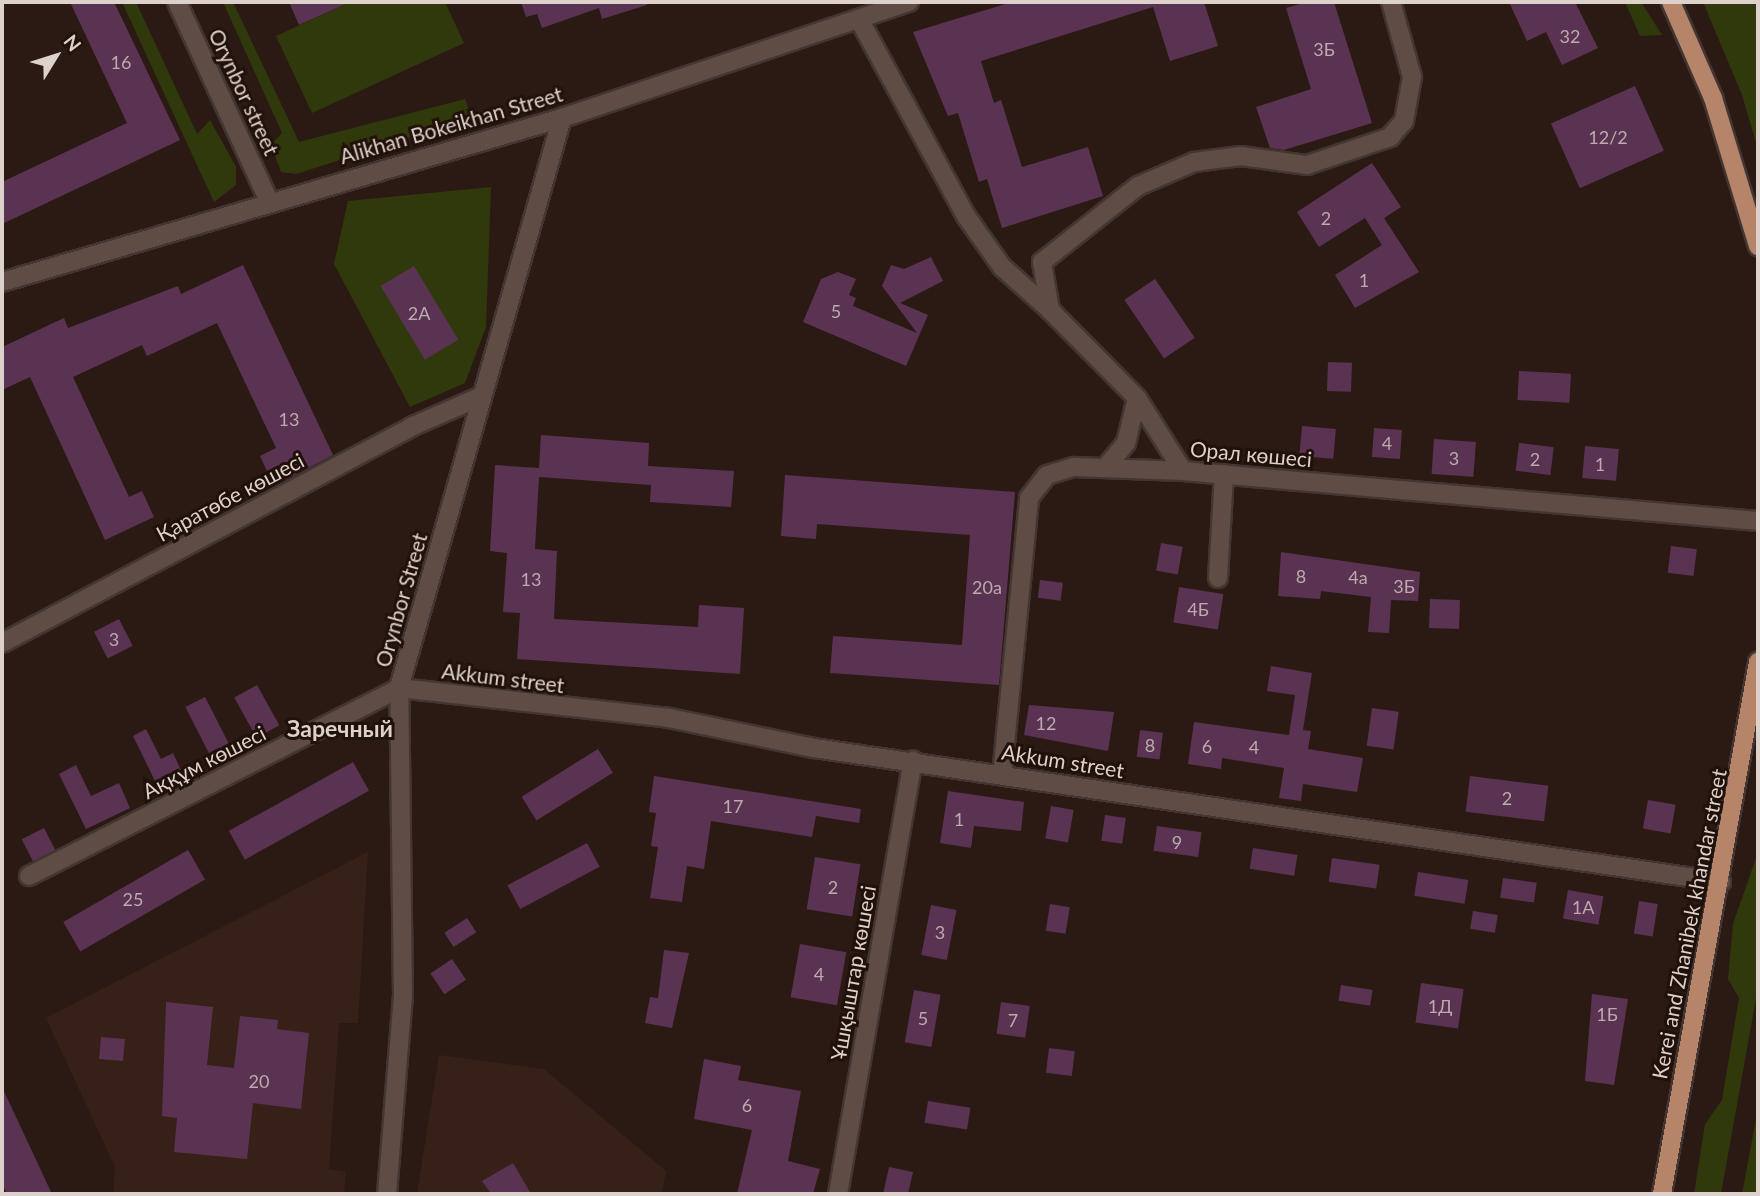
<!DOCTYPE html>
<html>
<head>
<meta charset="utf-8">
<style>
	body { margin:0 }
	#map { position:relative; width:1760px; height:1196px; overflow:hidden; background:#2b1a14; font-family:Lato,sans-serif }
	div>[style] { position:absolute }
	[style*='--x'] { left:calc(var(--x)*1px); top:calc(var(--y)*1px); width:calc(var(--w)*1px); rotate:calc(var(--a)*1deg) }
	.built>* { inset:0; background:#372017 }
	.green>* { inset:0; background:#30390b }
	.building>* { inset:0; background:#5a3352; transform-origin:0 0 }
	.roads { filter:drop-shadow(2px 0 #433632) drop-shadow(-2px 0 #433632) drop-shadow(0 2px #433632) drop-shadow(0 -2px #433632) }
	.minor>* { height:18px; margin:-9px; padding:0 9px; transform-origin:9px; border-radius:9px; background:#5f4c44 }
	.major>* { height:18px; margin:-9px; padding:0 9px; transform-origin:9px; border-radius:9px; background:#b58469 }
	span { translate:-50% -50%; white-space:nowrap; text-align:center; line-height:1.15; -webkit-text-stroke:6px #21110b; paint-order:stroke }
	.number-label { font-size:18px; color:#bcaaae }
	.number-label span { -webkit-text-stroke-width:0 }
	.street-label { font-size:21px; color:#ddd1cc }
	.neighbourhood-label { font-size:23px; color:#ddd1cc; font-weight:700 }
	.frame { position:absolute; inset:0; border:4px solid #ddd1cc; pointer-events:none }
	.north { position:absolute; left:21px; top:21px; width:70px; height:70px; -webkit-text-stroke:5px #21110b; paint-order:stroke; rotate:52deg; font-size:19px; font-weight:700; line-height:28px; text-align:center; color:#ddd1cc }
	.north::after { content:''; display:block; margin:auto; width:24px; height:32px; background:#ddd1cc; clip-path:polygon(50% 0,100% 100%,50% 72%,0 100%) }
</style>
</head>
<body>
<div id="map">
	<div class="built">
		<i style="clip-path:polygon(368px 852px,358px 1023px,339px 1023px,329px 1169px,346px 1172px,344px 1194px,113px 1194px,115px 1167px,46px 1018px)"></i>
		<i style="clip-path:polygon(439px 1055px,544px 1069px,666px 1171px,662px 1194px,417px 1194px)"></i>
	</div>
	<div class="green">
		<i style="clip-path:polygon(122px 2px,136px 2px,197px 134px,210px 120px,236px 167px,236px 185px,214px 202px)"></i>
		<i style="clip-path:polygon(223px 2px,233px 2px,299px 142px,465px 99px,472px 118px,296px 174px,281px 172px,271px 145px,282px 133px)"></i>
		<i style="clip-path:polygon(350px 2px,445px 2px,464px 43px,312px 113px,276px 36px)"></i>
		<i style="clip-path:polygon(1625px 2px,1641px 2px,1662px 35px,1640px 36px)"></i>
		<i style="clip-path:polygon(1703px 2px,1758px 2px,1758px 149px,1742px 95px)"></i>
		<i style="clip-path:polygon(491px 187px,486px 327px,465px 383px,410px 407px,334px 264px,348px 201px)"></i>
		<i style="clip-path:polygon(1758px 852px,1758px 987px,1721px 1194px,1694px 1194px,1705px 1124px,1722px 1100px,1739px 998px,1728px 979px,1733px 924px)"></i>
		<i style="clip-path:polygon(1758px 1108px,1758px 1194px,1742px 1194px)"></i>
	</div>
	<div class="building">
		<i style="clip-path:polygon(70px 2px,114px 2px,180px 140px,2px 224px,2px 182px,127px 123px)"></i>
		<i style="clip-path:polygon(289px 2px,350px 2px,299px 25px)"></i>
		<i style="clip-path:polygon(521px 2px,646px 2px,647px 5px,602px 19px,599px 8px,542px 28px,537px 14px,526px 17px)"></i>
		<i style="clip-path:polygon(1012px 2px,1204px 2px,1218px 46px,1170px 61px,1153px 7px,981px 61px,994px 103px,1001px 100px,1022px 167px,1088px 147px,1103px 196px,1002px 228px,987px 179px,979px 182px,958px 113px,948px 116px,913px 32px)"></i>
		<i style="clip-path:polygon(1307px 2px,1334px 2px,1372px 123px,1284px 150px,1270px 148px,1256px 107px,1311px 89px,1286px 8px)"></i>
		<i style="clip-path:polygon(1509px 2px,1575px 2px,1598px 48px,1562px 65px,1546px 32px,1527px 41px)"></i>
		<i style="left:1635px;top:86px;width:71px;height:92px;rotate:66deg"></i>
		<i style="clip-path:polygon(1372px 163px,1401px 207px,1384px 218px,1419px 272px,1355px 308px,1335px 275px,1382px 245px,1365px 218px,1319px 247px,1297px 212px)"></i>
		<i style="clip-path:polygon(931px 257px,943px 281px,900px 303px,928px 315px,906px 366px,803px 322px,821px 279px,838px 272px,856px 279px,849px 295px,856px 298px,853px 306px,917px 333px,882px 286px,891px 265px,904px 269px)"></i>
		<i style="clip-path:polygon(243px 265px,333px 455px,274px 486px,260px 456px,276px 448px,217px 323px,147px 356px,142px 345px,73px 377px,129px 497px,142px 491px,154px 517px,105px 540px,30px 377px,2px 390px,2px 347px,64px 318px,68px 328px,178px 286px,181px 294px)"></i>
		<i style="left:414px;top:266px;width:86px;height:39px;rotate:59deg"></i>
		<i style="left:1155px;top:279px;width:71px;height:37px;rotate:56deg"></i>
		<i style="left:1328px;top:362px;width:24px;height:29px;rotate:2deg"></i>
		<i style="left:1519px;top:371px;width:52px;height:29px;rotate:3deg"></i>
		<i style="left:1302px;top:426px;width:34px;height:30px;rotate:5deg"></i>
		<i style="left:1374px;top:428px;width:28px;height:29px;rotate:4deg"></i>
		<i style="clip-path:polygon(541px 435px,649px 443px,648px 466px,734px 471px,731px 507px,650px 502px,651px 485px,539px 477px,535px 549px,557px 551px,554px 619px,698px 627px,699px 605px,744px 608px,740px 674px,517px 659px,520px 613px,503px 612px,507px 553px,490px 551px,495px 465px,539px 468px)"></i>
		<i style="left:1434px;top:439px;width:42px;height:35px;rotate:4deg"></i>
		<i style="left:1519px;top:443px;width:35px;height:28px;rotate:7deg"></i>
		<i style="left:1585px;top:446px;width:34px;height:32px;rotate:5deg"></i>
		<i style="clip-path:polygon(785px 475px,1015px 492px,999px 685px,830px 673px,833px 636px,962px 645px,970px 535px,817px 524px,816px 539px,781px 536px)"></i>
		<i style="left:1161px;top:543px;width:22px;height:28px;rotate:10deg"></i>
		<i style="left:1671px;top:546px;width:26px;height:27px;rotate:7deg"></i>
		<i style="clip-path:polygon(1281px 552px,1420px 572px,1418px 601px,1391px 600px,1389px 633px,1368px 632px,1371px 597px,1321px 591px,1320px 599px,1278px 596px)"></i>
		<i style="left:1040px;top:580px;width:23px;height:18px;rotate:7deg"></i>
		<i style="left:1179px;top:587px;width:45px;height:36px;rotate:9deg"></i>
		<i style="left:1430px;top:599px;width:30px;height:29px;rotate:2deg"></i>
		<i style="left:119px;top:619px;width:30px;height:28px;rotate:63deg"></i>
		<i style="clip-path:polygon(1271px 666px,1312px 673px,1303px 730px,1311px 731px,1308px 749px,1363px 758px,1357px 792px,1303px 784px,1301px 801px,1279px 798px,1284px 768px,1222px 758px,1221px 769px,1188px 764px,1194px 722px,1289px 735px,1295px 695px,1267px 691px)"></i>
		<i style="left:257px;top:685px;width:46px;height:26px;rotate:61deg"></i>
		<i style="left:205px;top:697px;width:64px;height:22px;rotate:63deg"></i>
		<i style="clip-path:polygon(1029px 705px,1114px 712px,1108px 751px,1024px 735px)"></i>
		<i style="left:1372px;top:708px;width:27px;height:38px;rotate:8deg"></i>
		<i style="clip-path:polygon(146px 729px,161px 759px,173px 753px,185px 779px,160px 791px,133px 736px)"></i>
		<i style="left:1140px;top:730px;width:23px;height:27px;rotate:7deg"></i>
		<i style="left:598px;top:749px;width:28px;height:90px;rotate:58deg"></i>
		<i style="left:353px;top:762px;width:33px;height:142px;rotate:61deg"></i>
		<i style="clip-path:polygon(76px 765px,91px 796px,119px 783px,130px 808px,86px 829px,59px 774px)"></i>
		<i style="clip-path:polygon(654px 776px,861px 809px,859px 823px,816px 816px,812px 837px,711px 821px,704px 869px,687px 866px,682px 902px,650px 898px,658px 847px,651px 846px,656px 813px,649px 812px)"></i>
		<i style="left:1470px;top:776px;width:79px;height:36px;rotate:7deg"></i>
		<i style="clip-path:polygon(948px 791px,1024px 802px,1021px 831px,974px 826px,971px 848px,940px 843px)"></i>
		<i style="left:1648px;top:800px;width:28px;height:29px;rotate:10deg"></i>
		<i style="left:1051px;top:806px;width:23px;height:33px;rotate:10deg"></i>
		<i style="left:1105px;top:815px;width:21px;height:26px;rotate:8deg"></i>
		<i style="left:1157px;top:826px;width:45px;height:25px;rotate:8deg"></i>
		<i style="left:44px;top:828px;width:25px;height:25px;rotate:63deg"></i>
		<i style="left:587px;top:843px;width:27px;height:90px;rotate:62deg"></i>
		<i style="left:1253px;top:848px;width:45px;height:21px;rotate:9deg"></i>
		<i style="left:188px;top:850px;width:34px;height:144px;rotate:60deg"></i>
		<i style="left:815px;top:857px;width:46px;height:53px;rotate:9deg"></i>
		<i style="left:1332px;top:858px;width:48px;height:24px;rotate:8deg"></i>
		<i style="left:1418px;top:872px;width:51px;height:24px;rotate:9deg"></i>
		<i style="left:1503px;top:878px;width:34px;height:20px;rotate:8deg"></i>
		<i style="left:1568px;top:890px;width:36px;height:29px;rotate:10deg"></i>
		<i style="left:1639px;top:901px;width:19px;height:33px;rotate:9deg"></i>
		<i style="left:1050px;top:904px;width:20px;height:27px;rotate:9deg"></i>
		<i style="left:931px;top:905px;width:26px;height:51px;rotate:11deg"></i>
		<i style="left:1473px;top:911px;width:25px;height:18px;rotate:9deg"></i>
		<i style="left:467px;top:918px;width:17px;height:27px;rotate:57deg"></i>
		<i style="left:800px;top:944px;width:47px;height:54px;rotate:10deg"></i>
		<i style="clip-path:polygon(664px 950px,689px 953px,672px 1028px,645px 1023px,650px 997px,658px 998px)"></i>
		<i style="left:452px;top:959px;width:25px;height:26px;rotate:56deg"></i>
		<i style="left:1421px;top:983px;width:43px;height:40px;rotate:8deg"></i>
		<i style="left:1341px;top:985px;width:32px;height:16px;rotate:9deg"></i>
		<i style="left:914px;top:990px;width:27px;height:53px;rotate:10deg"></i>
		<i style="clip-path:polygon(1592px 994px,1628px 999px,1614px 1085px,1585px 1081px)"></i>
		<i style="clip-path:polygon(166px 1002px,213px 1007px,207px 1065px,234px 1068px,240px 1016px,278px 1020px,277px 1029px,309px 1033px,301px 1109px,253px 1103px,247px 1159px,174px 1152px,177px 1118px,162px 1116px)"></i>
		<i style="left:1001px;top:1002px;width:29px;height:32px;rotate:8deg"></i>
		<i style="left:101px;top:1037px;width:24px;height:22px;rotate:5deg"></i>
		<i style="left:1049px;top:1048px;width:26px;height:25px;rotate:7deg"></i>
		<i style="clip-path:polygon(704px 1059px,741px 1066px,738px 1080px,801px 1091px,788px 1161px,820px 1169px,813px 1194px,737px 1194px,752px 1130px,694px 1119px)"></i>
		<i style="clip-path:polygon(2px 1087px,52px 1194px,7px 1194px,2px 1184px)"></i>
		<i style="left:928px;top:1101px;width:43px;height:22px;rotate:9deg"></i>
		<i style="clip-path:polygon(513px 1163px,531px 1194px,491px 1194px,482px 1181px)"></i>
		<i style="clip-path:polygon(889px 1167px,913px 1172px,908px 1194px,883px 1194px)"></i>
	</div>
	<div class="roads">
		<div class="minor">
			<i style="--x:177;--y:2;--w:219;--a:65.2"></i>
			<i style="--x:859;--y:19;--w:224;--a:61.5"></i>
			<i style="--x:966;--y:216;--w:62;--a:54.8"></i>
			<i style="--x:1002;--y:267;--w:63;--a:41.8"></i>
			<i style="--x:2;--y:282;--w:584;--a:-16.32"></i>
			<i style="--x:562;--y:118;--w:366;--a:-18.5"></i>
			<i style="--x:1105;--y:468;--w:33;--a:-50"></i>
			<i style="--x:1126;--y:443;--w:46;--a:-76.3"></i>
			<i style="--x:1183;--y:471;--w:86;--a:-122.2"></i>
			<i style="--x:1137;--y:398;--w:124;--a:-134.7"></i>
			<i style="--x:1050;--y:310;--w:49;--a:-99.5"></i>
			<i style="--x:1042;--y:262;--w:122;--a:-38.4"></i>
			<i style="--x:1138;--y:186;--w:61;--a:-23.2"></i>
			<i style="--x:1194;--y:162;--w:47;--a:-7.3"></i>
			<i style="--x:1241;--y:156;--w:67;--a:7.8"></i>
			<i style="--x:1307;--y:165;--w:88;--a:-18.6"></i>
			<i style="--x:1390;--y:137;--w:21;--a:-49"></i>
			<i style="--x:1404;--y:121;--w:45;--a:-79.7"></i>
			<i style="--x:1412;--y:77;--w:78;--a:-105.6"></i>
			<i style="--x:1218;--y:578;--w:104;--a:-86.7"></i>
			<i style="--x:2;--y:643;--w:463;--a:-27.8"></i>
			<i style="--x:411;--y:427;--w:77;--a:-23.6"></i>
			<i style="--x:1002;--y:775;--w:278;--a:-84.4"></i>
			<i style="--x:1029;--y:498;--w:29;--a:-52"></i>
			<i style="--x:1047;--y:475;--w:28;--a:-17"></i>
			<i style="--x:1074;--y:467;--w:109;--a:2.1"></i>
			<i style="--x:1183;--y:471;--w:577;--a:4.97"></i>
			<i style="--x:29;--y:876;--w:415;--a:-26.9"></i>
			<i style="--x:399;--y:688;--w:272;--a:6.3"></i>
			<i style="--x:669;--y:718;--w:148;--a:11.7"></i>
			<i style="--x:814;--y:748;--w:917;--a:8.4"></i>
			<i style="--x:387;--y:1194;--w:199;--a:-85.4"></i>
			<i style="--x:403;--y:996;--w:308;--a:-90.7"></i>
			<i style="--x:399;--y:688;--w:593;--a:-74.04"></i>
			<i style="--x:838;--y:1194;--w:440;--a:-80.2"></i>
		</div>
		<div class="major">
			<i style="--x:1671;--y:2;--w:105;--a:66.4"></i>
			<i style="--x:1713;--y:98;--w:155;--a:73.1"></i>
			<i style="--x:1662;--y:1194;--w:541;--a:-79.77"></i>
		</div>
	</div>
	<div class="number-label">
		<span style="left:1570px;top:36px">32</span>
		<span style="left:1324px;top:49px">3Б</span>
		<span style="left:121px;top:62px">16</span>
		<span style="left:1608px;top:137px">12/2</span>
		<span style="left:1326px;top:218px">2</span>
		<span style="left:1364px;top:280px">1</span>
		<span style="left:836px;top:311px">5</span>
		<span style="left:419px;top:313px">2А</span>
		<span style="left:289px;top:419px">13</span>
		<span style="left:1387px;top:443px">4</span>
		<span style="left:1454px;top:458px">3</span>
		<span style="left:1535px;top:459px">2</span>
		<span style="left:1600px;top:464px">1</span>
		<span style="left:1301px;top:576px">8</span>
		<span style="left:1358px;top:577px">4а</span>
		<span style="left:531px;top:579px">13</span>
		<span style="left:1404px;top:586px">3Б</span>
		<span style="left:987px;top:587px">20а</span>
		<span style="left:1198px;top:609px">4Б</span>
		<span style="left:114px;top:639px">3</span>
		<span style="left:1046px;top:723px">12</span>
		<span style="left:1150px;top:745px">8</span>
		<span style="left:1207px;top:746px">6</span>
		<span style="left:1254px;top:747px">4</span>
		<span style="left:1507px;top:798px">2</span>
		<span style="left:733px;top:806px">17</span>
		<span style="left:959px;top:819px">1</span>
		<span style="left:1177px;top:842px">9</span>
		<span style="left:833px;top:887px">2</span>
		<span style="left:133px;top:899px">25</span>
		<span style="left:1583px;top:907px">1А</span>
		<span style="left:940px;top:932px">3</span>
		<span style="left:819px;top:974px">4</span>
		<span style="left:1440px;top:1006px">1Д</span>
		<span style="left:1607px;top:1014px">1Б</span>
		<span style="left:923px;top:1018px">5</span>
		<span style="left:1013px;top:1020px">7</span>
		<span style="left:259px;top:1081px">20</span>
		<span style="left:747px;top:1105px">6</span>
	</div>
	<div class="street-label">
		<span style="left:244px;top:92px;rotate:65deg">Orynbor street</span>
		<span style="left:451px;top:125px;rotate:-16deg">Alikhan Bokeikhan Street</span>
		<span style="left:1251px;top:454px;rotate:5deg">Орал көшесі</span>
		<span style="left:230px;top:497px;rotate:-28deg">Қаратөбе көшесі</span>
		<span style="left:401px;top:600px;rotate:-74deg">Orynbor Street</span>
		<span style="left:503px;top:678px;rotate:7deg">Akkum street</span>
		<span style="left:1063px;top:761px;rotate:9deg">Akkum street</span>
		<span style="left:204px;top:762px;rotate:-27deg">Аққұм көшесі</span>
		<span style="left:1689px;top:924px;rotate:-79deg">Kerei and Zhanibek khandar street</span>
		<span style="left:853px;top:973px;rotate:-80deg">Ұшқыштар көшесі</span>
	</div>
	<div class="neighbourhood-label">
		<span style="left:340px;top:728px">Заречный</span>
	</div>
	<div class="frame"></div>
	<div class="north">N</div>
</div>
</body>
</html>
